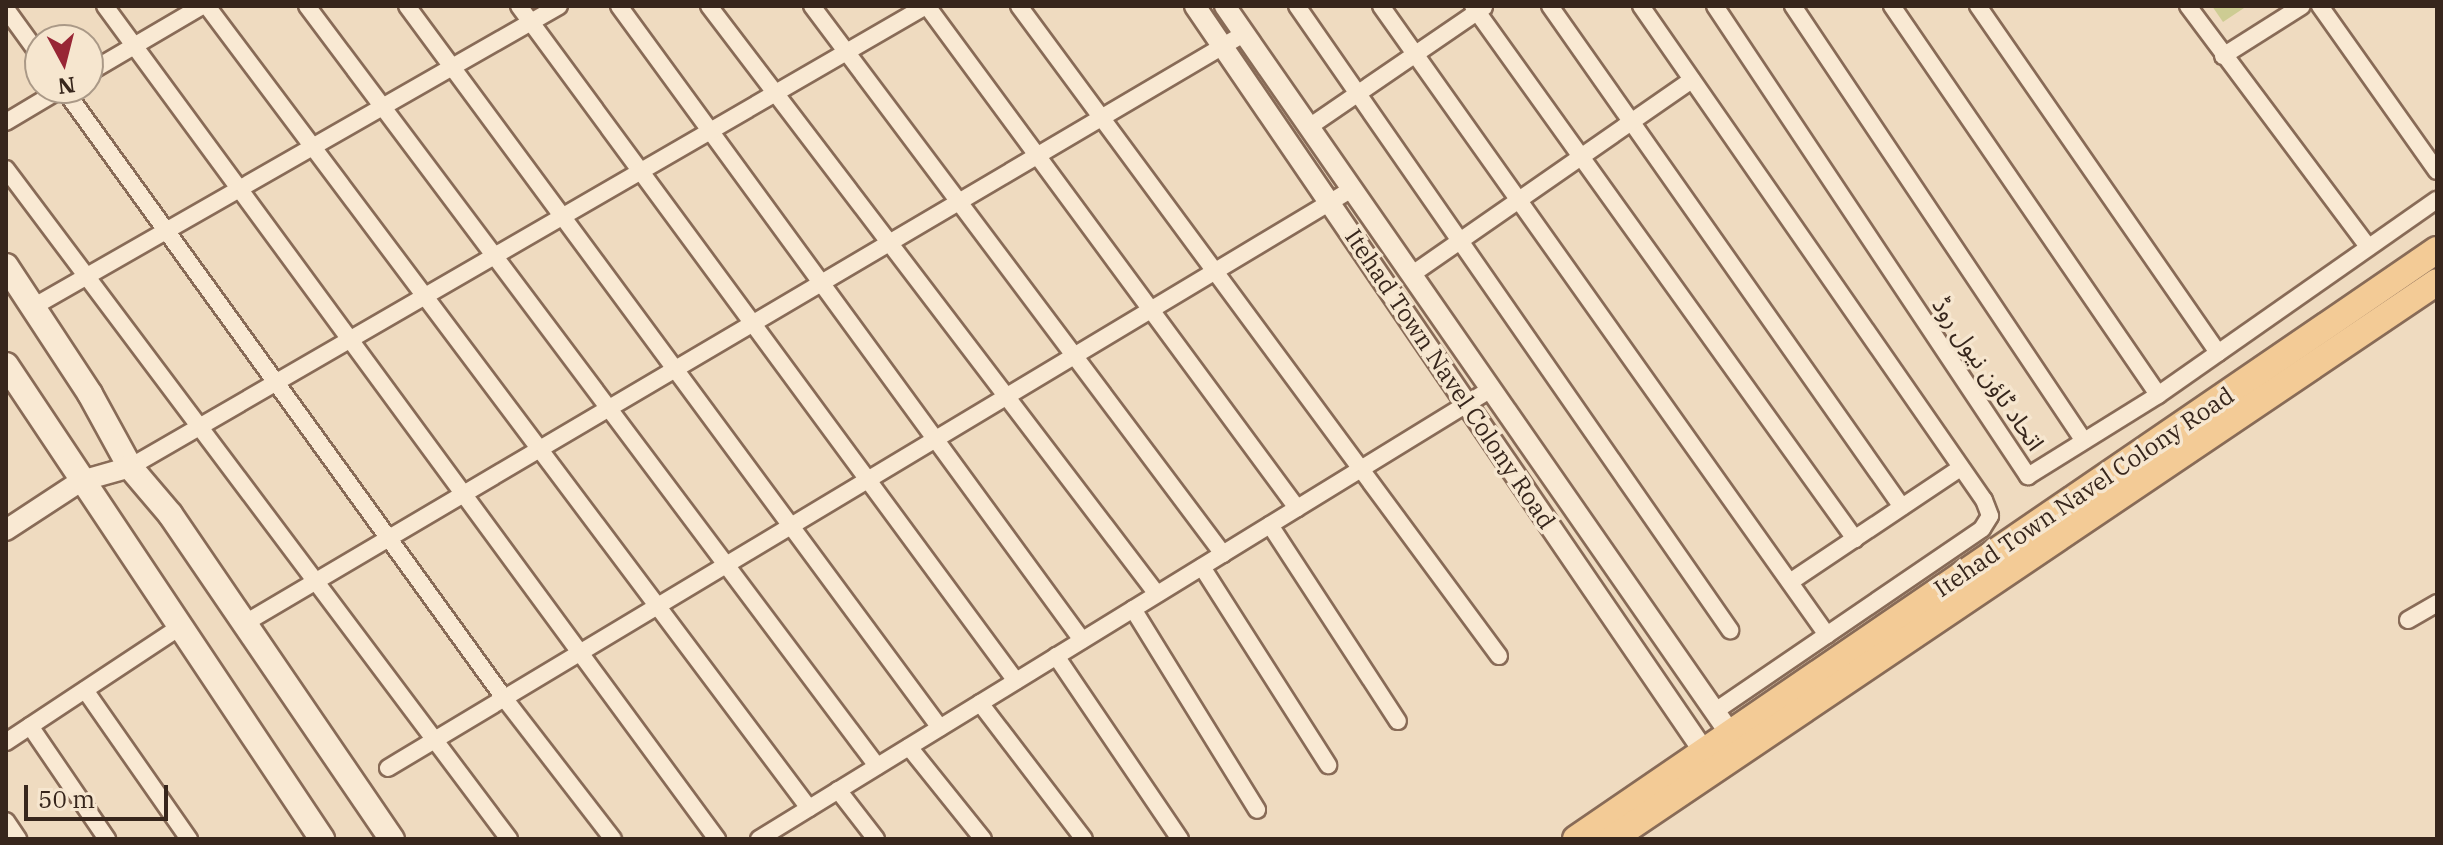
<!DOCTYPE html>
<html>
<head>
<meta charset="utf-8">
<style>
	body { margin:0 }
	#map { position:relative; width:2443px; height:845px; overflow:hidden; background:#efdbc0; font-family:"IBM Plex Serif","Noto Sans Arabic",serif }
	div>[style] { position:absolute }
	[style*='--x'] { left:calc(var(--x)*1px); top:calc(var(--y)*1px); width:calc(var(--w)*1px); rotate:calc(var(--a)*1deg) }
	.green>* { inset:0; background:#cdcc93 }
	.roads { filter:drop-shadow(2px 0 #886b57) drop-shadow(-2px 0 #886b57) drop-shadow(0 2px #886b57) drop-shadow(0 -2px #886b57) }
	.minor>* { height:16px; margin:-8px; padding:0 8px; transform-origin:8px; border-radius:8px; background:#f9e9d3 }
	.tertiary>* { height:20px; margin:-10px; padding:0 10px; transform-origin:10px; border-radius:10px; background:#f9e9d3 }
	.secondary>* { height:24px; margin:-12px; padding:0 12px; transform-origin:12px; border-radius:12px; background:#f9e9d3 }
	.primary>* { height:26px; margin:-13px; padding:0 13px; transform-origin:13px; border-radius:13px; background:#f3cb96 }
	span { translate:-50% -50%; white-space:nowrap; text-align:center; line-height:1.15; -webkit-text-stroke:7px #f6e6cf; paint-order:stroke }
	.street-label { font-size:24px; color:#37261c }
	.frame { position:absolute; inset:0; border:8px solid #37261c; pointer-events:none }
	.north { position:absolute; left:24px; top:24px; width:80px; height:80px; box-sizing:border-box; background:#f6e6cf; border:2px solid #aa9987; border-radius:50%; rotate:173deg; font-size:22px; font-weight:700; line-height:32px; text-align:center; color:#37261c }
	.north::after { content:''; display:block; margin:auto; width:28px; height:36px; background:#982635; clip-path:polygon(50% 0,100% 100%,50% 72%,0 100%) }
	.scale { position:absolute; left:24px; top:785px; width:144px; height:36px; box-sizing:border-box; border:4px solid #37261c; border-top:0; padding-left:10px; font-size:24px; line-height:28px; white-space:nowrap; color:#37261c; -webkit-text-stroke:6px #f6e6cf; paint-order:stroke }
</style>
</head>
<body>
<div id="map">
	<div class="green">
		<i style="clip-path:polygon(2212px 6px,2247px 6px,2223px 22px)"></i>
	</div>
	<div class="roads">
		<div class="minor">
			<i style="--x:105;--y:6;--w:1034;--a:53.7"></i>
			<i style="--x:207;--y:6;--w:1003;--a:53.11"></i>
			<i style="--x:307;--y:6;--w:950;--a:53.13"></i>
			<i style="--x:407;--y:6;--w:897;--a:53.56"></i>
			<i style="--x:519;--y:6;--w:838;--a:53.64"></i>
			<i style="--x:619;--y:6;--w:785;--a:53.86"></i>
			<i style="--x:709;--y:6;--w:739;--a:52.7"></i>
			<i style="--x:812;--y:6;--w:685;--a:53.13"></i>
			<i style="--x:927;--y:6;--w:624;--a:53.61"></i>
			<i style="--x:1019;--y:6;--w:808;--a:53.56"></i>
			<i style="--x:1297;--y:6;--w:760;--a:55.24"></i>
			<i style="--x:1381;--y:6;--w:771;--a:54.66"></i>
			<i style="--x:1473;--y:6;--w:656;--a:54.37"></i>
			<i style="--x:1550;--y:6;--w:612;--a:54.91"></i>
			<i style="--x:1641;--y:6;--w:601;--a:55.23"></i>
			<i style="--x:1984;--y:500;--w:17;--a:69"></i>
			<i style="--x:1990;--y:516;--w:15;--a:122"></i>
			<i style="--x:1982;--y:529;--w:323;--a:145.7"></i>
			<i style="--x:1715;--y:6;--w:565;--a:56.34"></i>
			<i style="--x:2028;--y:476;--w:153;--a:-31.9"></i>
			<i style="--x:2158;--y:395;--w:340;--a:-35"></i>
			<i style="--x:1793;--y:6;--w:523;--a:56.22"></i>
			<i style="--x:1892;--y:6;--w:471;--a:55.6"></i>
			<i style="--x:1978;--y:6;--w:422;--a:55.3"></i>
			<i style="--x:2188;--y:6;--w:301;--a:53.2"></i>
			<i style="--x:2320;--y:6;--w:202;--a:54.7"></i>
			<i style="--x:6;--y:9;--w:58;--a:54.1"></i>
			<i style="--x:2223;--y:56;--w:93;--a:-32.3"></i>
			<i style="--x:88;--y:73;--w:132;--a:-30.4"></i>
			<i style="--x:6;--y:122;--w:66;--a:-30.8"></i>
			<i style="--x:63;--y:88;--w:753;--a:54.13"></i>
			<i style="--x:504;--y:698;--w:178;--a:52.3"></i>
			<i style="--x:1309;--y:127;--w:212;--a:-34.4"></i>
			<i style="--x:6;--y:169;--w:838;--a:53.1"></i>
			<i style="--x:1411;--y:275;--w:342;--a:-34.8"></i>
			<i style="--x:33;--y:307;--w:606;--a:-29.78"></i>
			<i style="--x:130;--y:467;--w:920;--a:-30.08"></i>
			<i style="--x:1270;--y:525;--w:234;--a:56.9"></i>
			<i style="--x:1202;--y:567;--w:235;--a:57.5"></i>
			<i style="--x:1790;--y:582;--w:203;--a:-33.8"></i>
			<i style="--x:1133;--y:609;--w:236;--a:58.3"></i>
			<i style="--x:2408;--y:620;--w:34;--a:-30"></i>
			<i style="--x:245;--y:623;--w:1161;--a:-30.54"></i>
			<i style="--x:1056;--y:656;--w:221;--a:55.9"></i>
			<i style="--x:85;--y:690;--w:182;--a:55.1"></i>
			<i style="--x:980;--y:703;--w:171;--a:52.6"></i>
			<i style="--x:30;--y:726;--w:137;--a:55.7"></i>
			<i style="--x:6;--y:742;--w:212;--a:-33.5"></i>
			<i style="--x:909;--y:747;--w:118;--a:51.2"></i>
			<i style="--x:388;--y:768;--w:1125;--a:-30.99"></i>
			<i style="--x:838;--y:790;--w:62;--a:52.2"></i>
			<i style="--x:6;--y:821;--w:22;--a:56"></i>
			<i style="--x:759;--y:839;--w:859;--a:-31.58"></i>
		</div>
		<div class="tertiary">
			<i style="--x:1195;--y:6;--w:915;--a:55.68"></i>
			<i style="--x:1225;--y:6;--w:900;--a:55.23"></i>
			<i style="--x:6;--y:530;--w:90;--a:-33.2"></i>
			<i style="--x:81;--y:481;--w:51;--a:-15.9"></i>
		</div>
		<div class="secondary">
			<i style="--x:6;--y:266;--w:153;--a:56.7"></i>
			<i style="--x:90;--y:394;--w:83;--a:61.3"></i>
			<i style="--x:130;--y:467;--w:62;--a:49.6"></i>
			<i style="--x:170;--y:514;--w:394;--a:55.7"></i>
			<i style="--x:6;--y:365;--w:570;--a:56.31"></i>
		</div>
		<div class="primary">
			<i style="--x:1576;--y:839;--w:1043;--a:-34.38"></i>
			<i style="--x:1612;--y:839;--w:995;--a:-34.03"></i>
		</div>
	</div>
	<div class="street-label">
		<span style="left:1988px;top:374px;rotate:56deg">اتحاد ٹاؤن نیول روڈ</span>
		<span style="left:1450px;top:379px;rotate:56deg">Itehad Town Navel Colony Road</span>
		<span style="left:2084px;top:492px;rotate:-34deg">Itehad Town Navel Colony Road</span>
	</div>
	<div class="frame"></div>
	<div class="north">N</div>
	<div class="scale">50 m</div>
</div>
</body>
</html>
